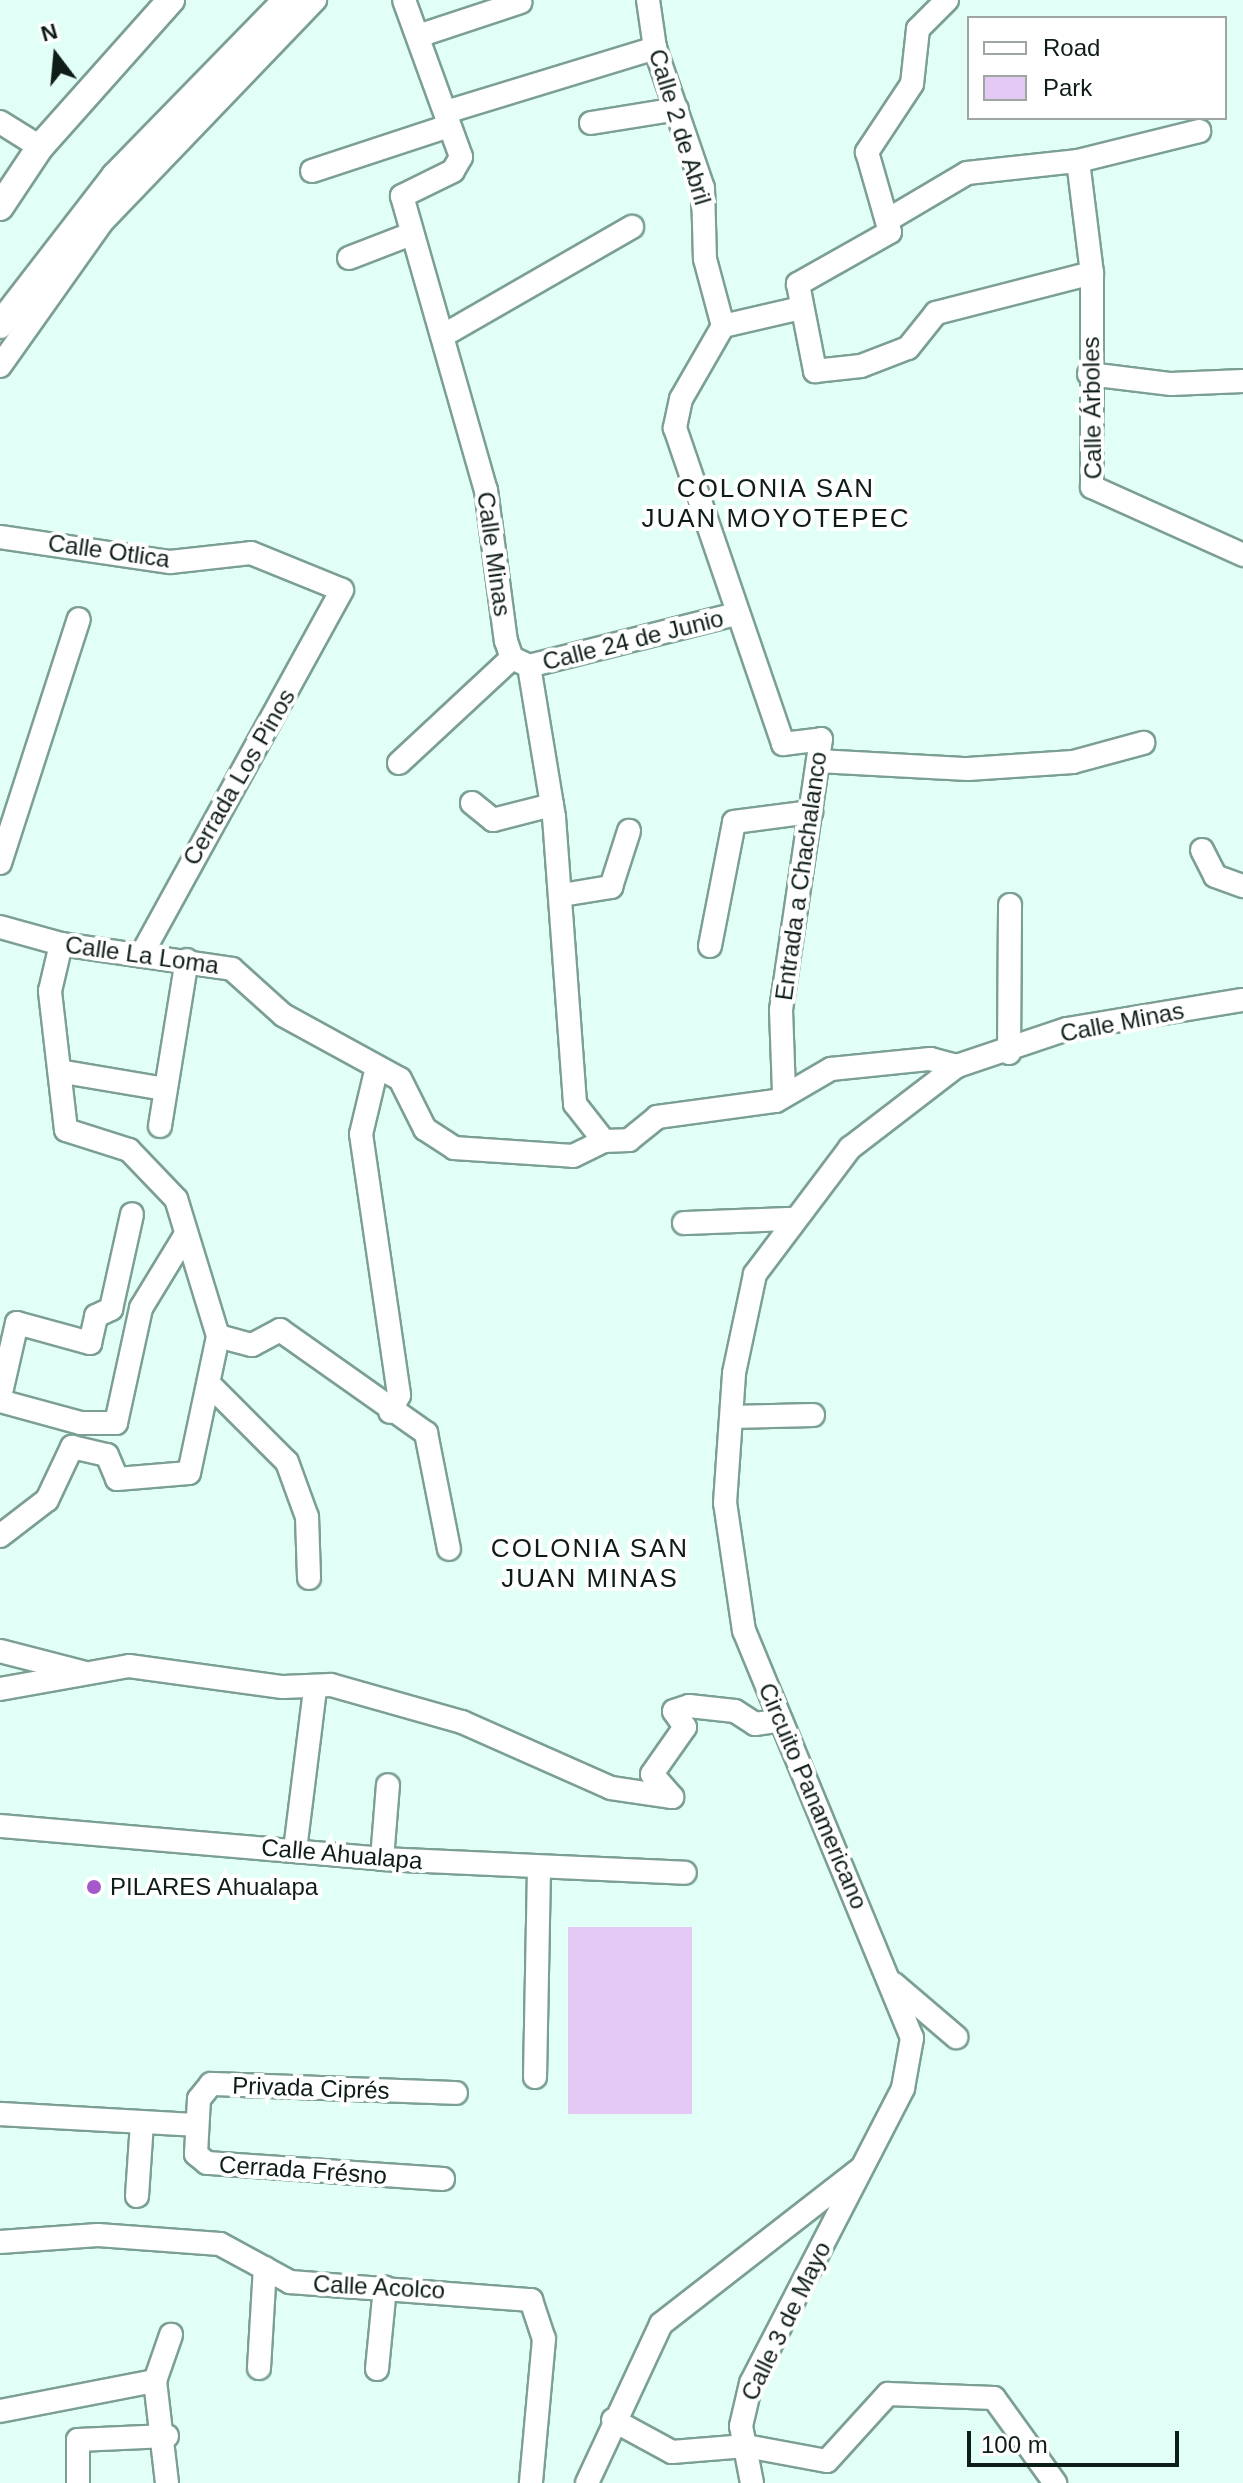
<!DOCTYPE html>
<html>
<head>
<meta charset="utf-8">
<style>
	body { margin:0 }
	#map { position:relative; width:1243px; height:2483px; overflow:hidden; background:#e1fff6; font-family:Arial,sans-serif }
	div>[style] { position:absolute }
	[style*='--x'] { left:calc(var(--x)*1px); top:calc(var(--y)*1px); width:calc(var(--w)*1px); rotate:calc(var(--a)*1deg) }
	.green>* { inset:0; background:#e5c9f5; transform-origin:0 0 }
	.roads { filter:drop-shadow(2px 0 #7c9f95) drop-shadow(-2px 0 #7c9f95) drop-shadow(0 2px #7c9f95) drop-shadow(0 -2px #7c9f95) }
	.minor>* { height:22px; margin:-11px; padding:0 11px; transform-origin:11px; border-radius:11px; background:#fff }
	.major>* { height:26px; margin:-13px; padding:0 13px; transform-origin:13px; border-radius:13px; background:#fff }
	.dots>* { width:22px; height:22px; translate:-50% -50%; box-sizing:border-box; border:4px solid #fff; border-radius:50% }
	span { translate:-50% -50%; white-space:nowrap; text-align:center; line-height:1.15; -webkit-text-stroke:8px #fff; paint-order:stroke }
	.street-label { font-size:24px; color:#0f1d19 }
	.poi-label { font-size:24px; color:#0f1d19 }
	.left { translate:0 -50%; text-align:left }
	.neighbourhood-label { font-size:26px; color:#0f1d19; letter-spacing:2px }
	.legend { position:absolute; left:967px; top:16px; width:260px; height:104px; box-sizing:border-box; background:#fff; border:2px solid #9fa5a3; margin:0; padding:10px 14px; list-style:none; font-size:24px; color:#0f1d19 }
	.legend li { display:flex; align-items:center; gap:16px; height:40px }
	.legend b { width:40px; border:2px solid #9fa5a3 }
	.north { position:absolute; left:16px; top:16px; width:80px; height:80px; -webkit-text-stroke:6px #fff; paint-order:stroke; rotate:344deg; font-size:22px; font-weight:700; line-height:32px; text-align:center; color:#0f1d19 }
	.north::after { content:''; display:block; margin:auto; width:28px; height:36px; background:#0f1d19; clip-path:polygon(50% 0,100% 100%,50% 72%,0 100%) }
	.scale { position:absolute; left:967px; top:2431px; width:212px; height:36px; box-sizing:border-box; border:4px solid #0f1d19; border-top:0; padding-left:10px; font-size:24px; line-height:28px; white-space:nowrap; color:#0f1d19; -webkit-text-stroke:6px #fff; paint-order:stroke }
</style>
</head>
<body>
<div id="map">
	<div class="green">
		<i style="left:568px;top:1927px;width:124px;height:187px"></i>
	</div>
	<div class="roads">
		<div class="minor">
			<i style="--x:404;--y:0;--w:167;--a:70"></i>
			<i style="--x:461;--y:157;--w:16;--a:120"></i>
			<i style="--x:453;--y:171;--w:57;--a:153.9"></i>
			<i style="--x:402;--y:196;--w:306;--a:74.1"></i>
			<i style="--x:486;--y:490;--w:152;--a:82.5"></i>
			<i style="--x:506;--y:641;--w:18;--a:71"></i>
			<i style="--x:512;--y:658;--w:19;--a:25"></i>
			<i style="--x:529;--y:666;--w:153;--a:80.6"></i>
			<i style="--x:554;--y:817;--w:288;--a:85.8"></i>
			<i style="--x:575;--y:1104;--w:47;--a:51.9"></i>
			<i style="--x:648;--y:0;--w:49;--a:81.7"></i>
			<i style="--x:655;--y:48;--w:148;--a:71.1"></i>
			<i style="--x:703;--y:188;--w:71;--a:88.4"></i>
			<i style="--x:705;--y:259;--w:69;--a:75"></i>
			<i style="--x:723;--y:326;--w:84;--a:119.9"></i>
			<i style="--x:681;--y:399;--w:30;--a:102"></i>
			<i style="--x:675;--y:428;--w:334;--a:71.1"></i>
			<i style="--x:783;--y:744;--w:38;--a:-7"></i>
			<i style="--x:821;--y:739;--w:274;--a:98.4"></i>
			<i style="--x:781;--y:1010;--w:83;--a:87.9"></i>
			<i style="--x:947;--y:0;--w:41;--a:135"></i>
			<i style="--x:918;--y:29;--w:55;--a:96.2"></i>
			<i style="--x:912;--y:84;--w:82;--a:123.5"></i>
			<i style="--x:867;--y:152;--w:83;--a:74"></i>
			<i style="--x:890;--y:232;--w:106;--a:150.5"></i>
			<i style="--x:798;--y:284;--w:89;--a:78.9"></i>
			<i style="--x:815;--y:371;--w:46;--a:-6.2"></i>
			<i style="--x:861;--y:366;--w:50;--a:-21"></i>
			<i style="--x:908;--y:348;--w:45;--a:-51.3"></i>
			<i style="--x:936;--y:313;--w:161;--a:-14.4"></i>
			<i style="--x:418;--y:36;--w:108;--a:-18.3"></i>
			<i style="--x:446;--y:112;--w:219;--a:-17"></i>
			<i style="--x:0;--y:122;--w:47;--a:32"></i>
			<i style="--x:591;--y:123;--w:87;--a:-9.2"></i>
			<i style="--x:1078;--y:161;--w:113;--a:82.9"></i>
			<i style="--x:1092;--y:273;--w:214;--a:90"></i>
			<i style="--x:1092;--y:487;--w:166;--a:24.2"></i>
			<i style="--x:312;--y:171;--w:144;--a:-18.2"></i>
			<i style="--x:891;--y:218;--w:88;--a:-30.6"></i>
			<i style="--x:967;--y:173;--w:112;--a:-6.2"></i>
			<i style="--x:1078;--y:161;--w:125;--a:-13.9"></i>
			<i style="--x:349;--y:258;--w:66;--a:-21.2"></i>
			<i style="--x:723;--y:326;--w:80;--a:-13"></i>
			<i style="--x:444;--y:335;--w:217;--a:-29.9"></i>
			<i style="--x:0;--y:366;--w:176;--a:-54.7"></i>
			<i style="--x:102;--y:222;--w:308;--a:-46.2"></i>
			<i style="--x:1089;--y:374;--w:83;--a:7"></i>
			<i style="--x:1171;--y:384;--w:72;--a:-2.4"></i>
			<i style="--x:0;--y:537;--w:172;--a:8.4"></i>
			<i style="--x:170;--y:562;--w:81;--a:-6.3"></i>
			<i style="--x:251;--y:553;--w:98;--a:22.1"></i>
			<i style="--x:342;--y:590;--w:417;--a:118.8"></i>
			<i style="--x:529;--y:666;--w:213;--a:-14.1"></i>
			<i style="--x:818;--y:761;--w:150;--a:3.1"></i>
			<i style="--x:968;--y:769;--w:105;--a:-3.8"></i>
			<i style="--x:1073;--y:762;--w:73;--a:-15.2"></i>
			<i style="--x:399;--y:763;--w:154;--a:-42.9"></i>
			<i style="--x:472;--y:803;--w:27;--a:39"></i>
			<i style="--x:493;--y:820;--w:61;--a:-14.3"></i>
			<i style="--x:1202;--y:850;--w:29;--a:63"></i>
			<i style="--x:1215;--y:876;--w:30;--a:20"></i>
			<i style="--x:0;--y:863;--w:256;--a:-72.1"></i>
			<i style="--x:562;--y:895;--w:50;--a:-9.3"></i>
			<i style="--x:611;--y:887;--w:59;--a:-72.2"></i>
			<i style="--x:0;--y:927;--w:63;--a:15.6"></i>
			<i style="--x:61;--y:944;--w:173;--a:8.3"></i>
			<i style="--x:232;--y:969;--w:69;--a:42"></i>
			<i style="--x:283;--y:1015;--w:133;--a:28.7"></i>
			<i style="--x:400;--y:1079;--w:56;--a:63.4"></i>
			<i style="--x:425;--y:1129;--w:35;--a:33"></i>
			<i style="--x:454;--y:1148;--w:119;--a:3.8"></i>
			<i style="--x:573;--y:1156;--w:34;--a:-26"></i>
			<i style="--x:604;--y:1141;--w:25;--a:-2"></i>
			<i style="--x:629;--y:1140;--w:36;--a:-39"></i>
			<i style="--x:657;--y:1117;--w:120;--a:-7.7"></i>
			<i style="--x:776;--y:1101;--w:64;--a:-30.2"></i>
			<i style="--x:831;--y:1069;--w:100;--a:-5.8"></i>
			<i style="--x:930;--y:1059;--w:28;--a:15"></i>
			<i style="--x:710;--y:946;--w:126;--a:-79"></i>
			<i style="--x:734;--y:822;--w:78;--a:-7.4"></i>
			<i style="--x:1009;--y:1053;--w:148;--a:-89.6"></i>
			<i style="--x:377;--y:1067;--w:69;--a:103.4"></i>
			<i style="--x:361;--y:1134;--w:264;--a:81.7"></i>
			<i style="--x:399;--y:1395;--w:19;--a:118"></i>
			<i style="--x:64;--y:1072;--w:101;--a:9.6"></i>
			<i style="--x:160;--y:1126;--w:168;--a:-80.8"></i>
			<i style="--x:684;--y:1223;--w:106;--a:-2.2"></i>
			<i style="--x:218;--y:1336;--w:35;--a:15"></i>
			<i style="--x:252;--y:1345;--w:32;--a:-28"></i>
			<i style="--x:280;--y:1330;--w:179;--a:35.2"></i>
			<i style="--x:426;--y:1433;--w:118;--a:78.8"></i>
			<i style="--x:211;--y:1386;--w:107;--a:45"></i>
			<i style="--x:287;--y:1462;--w:59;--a:70"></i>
			<i style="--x:307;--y:1517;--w:61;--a:88.1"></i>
			<i style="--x:0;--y:1397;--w:76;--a:-77.1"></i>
			<i style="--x:17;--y:1323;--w:76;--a:15.3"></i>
			<i style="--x:90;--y:1343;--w:28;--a:-77"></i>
			<i style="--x:96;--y:1316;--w:17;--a:-25"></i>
			<i style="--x:111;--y:1309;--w:97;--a:-77.5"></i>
			<i style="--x:0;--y:1401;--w:84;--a:15.2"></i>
			<i style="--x:81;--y:1423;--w:35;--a:0"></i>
			<i style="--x:116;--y:1423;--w:118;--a:-77.7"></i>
			<i style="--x:141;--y:1308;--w:87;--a:-58.7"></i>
			<i style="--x:732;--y:1417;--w:81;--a:-1.4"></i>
			<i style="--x:0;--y:1536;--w:59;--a:-37.5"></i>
			<i style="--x:47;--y:1500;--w:59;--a:-64.7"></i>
			<i style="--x:72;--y:1447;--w:36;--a:13"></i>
			<i style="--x:107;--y:1455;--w:26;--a:67"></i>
			<i style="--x:117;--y:1479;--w:72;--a:-4.8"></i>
			<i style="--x:189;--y:1473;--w:140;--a:-78"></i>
			<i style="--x:218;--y:1336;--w:143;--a:-107"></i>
			<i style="--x:176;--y:1199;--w:68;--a:-133.8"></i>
			<i style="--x:129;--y:1150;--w:66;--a:-162.4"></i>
			<i style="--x:66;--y:1130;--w:140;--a:-96.6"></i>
			<i style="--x:50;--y:991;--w:48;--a:-76.8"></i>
			<i style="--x:0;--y:1651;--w:85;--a:14.4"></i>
			<i style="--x:0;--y:1689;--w:131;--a:-10.1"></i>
			<i style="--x:129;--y:1666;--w:155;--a:7.8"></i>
			<i style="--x:283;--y:1687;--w:48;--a:-2.4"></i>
			<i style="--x:331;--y:1685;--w:136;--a:15.8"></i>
			<i style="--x:462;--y:1722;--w:163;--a:23.9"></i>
			<i style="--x:611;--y:1788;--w:62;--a:8.4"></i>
			<i style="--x:672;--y:1797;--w:30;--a:-131"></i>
			<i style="--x:652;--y:1774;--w:57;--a:-54.9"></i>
			<i style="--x:685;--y:1727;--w:19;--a:-125"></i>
			<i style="--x:674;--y:1711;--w:16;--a:-18"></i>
			<i style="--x:689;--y:1706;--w:46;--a:6.2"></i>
			<i style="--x:735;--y:1711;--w:24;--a:33"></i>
			<i style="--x:755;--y:1724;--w:21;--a:-8"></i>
			<i style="--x:0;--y:1826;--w:383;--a:4.9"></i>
			<i style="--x:382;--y:1859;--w:303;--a:2.6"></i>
			<i style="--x:295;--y:1850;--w:162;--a:-82.9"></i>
			<i style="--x:382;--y:1859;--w:74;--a:-85.4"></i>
			<i style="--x:894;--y:1984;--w:82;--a:40.5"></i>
			<i style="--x:535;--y:2077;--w:210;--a:-88.9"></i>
			<i style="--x:0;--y:2114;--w:197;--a:3.2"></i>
			<i style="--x:443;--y:2179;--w:237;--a:-176.1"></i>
			<i style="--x:207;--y:2163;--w:14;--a:-141"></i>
			<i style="--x:196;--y:2154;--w:55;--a:-86.9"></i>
			<i style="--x:199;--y:2099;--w:19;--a:-51"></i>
			<i style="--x:211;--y:2084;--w:245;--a:2.1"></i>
			<i style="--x:137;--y:2196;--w:74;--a:-86.1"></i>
			<i style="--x:0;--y:2242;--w:98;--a:-4.1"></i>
			<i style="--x:98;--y:2235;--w:122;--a:4.2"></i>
			<i style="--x:220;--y:2244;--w:80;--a:28.5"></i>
			<i style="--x:290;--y:2282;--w:242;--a:4.3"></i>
			<i style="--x:531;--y:2300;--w:41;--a:71.6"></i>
			<i style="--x:544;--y:2339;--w:145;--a:95.2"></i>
			<i style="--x:259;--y:2368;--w:100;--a:-86.6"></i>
			<i style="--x:377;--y:2369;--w:82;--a:-84.4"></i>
			<i style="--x:0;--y:2411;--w:158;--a:-11"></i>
			<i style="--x:613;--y:2420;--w:67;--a:28.5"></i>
			<i style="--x:672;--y:2452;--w:74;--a:-4.6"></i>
			<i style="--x:746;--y:2446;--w:82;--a:10.5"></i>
			<i style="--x:827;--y:2461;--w:91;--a:-47.7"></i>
			<i style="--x:888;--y:2394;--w:106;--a:2.2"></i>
			<i style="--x:994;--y:2398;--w:105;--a:54.3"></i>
			<i style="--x:78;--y:2483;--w:43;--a:-90"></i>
			<i style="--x:78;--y:2440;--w:89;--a:-2.6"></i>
			<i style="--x:167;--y:2483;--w:103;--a:-96.7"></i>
			<i style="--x:155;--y:2381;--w:49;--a:-70.8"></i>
			<i style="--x:587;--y:2483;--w:175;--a:-65"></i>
			<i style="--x:661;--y:2324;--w:251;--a:-37.9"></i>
			<i style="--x:752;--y:2483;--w:58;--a:-100.9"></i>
			<i style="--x:741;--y:2426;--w:44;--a:-76.9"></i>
			<i style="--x:751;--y:2383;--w:332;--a:-62.7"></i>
			<i style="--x:903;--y:2088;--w:51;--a:-79.8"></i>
			<i style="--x:912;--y:2038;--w:440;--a:-112.4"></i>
			<i style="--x:744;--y:1631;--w:129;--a:-98.4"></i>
			<i style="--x:725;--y:1503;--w:130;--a:-86"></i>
			<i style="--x:734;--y:1373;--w:101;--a:-78"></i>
			<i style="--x:755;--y:1274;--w:158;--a:-53"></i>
			<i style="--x:850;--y:1148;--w:135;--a:-37.5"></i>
			<i style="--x:957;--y:1066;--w:116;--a:-18.6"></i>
			<i style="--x:1067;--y:1029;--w:178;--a:-9.4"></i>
		</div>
		<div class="major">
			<i style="--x:0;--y:207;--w:72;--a:-56.3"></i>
			<i style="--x:40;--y:147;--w:197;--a:-48.3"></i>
			<i style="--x:0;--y:325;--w:188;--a:-52.3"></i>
			<i style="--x:115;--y:176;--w:246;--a:-45.7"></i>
		</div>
	</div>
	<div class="dots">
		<i style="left:94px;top:1887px;background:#a458ca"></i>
	</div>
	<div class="street-label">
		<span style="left:680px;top:127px;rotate:73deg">Calle 2 de Abril</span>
		<span style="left:1092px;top:408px;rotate:-91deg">Calle Árboles</span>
		<span style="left:109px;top:551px;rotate:8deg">Calle Otlica</span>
		<span style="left:494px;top:554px;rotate:82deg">Calle Minas</span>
		<span style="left:633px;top:640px;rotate:-14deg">Calle 24 de Junio</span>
		<span style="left:239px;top:777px;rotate:-60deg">Cerrada Los Pinos</span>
		<span style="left:801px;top:876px;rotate:-82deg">Entrada a Chachalanco</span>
		<span style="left:142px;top:955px;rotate:8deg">Calle La Loma</span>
		<span style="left:1122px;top:1022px;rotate:-11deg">Calle Minas</span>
		<span style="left:813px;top:1796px;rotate:67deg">Circuito Panamericano</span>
		<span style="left:342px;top:1854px;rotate:5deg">Calle Ahualapa</span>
		<span style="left:311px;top:2088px;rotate:2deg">Privada Ciprés</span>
		<span style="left:303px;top:2170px;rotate:4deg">Cerrada Frésno</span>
		<span style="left:379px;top:2287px;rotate:3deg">Calle Acolco</span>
		<span style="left:786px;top:2321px;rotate:-64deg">Calle 3 de Mayo</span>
	</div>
	<div class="poi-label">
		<span class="left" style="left:110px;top:1887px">PILARES Ahualapa</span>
	</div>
	<div class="neighbourhood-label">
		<span style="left:776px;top:504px">COLONIA SAN<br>JUAN MOYOTEPEC</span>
		<span style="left:590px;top:1564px">COLONIA SAN<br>JUAN MINAS</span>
	</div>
	<ul class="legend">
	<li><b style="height:10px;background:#fff"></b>Road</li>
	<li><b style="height:22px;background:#e5c9f5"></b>Park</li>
	</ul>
	<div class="north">N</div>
	<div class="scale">100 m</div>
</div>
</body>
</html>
